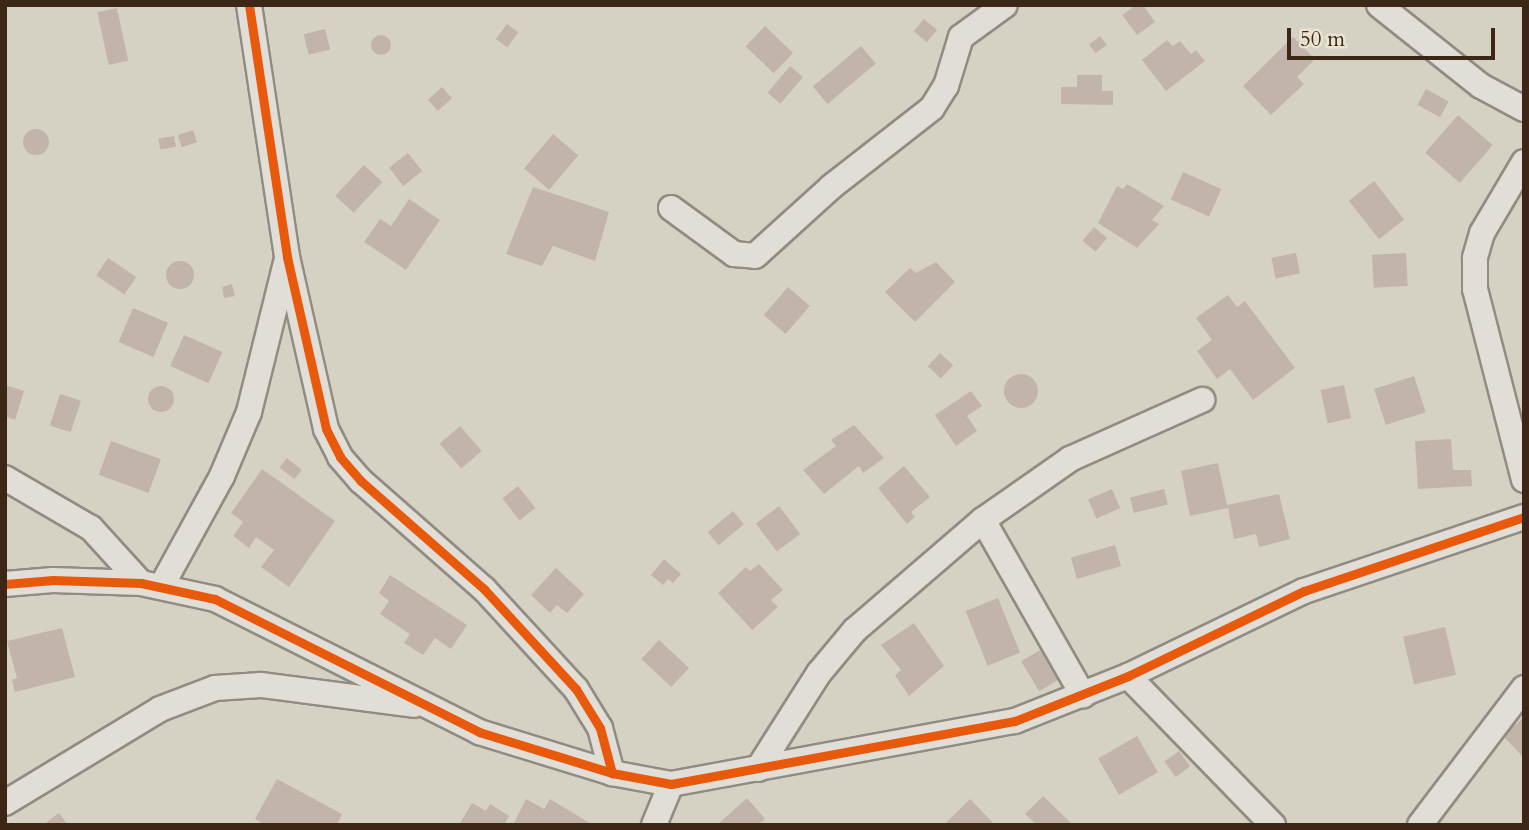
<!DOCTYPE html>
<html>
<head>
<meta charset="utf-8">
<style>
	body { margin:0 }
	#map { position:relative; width:1529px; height:830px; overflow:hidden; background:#d6d2c3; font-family:Cardo,serif }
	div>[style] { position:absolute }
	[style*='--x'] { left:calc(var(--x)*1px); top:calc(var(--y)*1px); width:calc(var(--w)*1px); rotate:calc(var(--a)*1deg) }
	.building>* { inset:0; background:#c3b4ab; transform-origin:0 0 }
	.round { border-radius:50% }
	.roads { filter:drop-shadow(2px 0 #918c82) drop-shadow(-2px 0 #918c82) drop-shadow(0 2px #918c82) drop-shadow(0 -2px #918c82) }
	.minor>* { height:24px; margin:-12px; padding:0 12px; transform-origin:12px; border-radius:12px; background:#e1ded7 }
	.cycleway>* { height:9px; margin:-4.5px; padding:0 4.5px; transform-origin:4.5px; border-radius:4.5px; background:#e8590c }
	span { translate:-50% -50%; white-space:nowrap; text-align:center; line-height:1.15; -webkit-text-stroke:5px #eae4d3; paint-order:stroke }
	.frame { position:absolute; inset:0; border:7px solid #3c2717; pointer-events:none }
	.scale { position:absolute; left:1287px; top:28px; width:208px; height:32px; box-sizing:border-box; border:4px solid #3c2717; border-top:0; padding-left:9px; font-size:21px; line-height:24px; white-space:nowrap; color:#3c2717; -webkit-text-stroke:5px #eae4d3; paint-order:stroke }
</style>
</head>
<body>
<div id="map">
	<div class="building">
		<i style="clip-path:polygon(1136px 5px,1143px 5px,1155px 22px,1137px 35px,1122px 15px)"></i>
		<i style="left:117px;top:8px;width:54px;height:20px;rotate:78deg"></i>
		<i style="left:924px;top:19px;width:17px;height:16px;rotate:40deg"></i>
		<i style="left:507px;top:24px;width:14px;height:19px;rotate:36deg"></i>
		<i style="left:765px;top:26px;width:39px;height:28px;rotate:44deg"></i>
		<i style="left:325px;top:29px;width:21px;height:22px;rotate:76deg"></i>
		<i class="round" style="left:371px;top:35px;width:20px;height:20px"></i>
		<i style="left:1100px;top:36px;width:11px;height:14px;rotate:52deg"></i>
		<i style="clip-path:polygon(1293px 37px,1315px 59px,1297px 77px,1304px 84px,1271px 115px,1243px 86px)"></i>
		<i style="clip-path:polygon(1167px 40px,1173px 46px,1180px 41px,1191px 54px,1196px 50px,1205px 61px,1166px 91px,1142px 60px)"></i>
		<i style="left:861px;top:46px;width:23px;height:63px;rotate:50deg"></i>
		<i style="left:790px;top:66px;width:17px;height:35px;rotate:40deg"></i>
		<i style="clip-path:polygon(1077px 75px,1102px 75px,1102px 91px,1113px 91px,1113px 105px,1061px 104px,1061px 87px,1077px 87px)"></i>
		<i style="left:442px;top:87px;width:15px;height:19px;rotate:48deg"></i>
		<i style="left:1426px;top:89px;width:26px;height:18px;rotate:29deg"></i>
		<i style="left:1458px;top:115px;width:46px;height:50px;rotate:41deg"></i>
		<i class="round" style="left:23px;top:129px;width:26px;height:26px"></i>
		<i style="left:193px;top:130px;width:13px;height:16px;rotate:72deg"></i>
		<i style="left:553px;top:134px;width:33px;height:45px;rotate:40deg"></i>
		<i style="left:174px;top:136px;width:11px;height:16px;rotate:80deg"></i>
		<i style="left:408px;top:153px;width:23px;height:24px;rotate:52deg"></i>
		<i style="left:364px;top:165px;width:25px;height:42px;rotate:43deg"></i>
		<i style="left:1183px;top:172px;width:42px;height:30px;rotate:24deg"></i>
		<i style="left:1374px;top:181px;width:49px;height:32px;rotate:52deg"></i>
		<i style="clip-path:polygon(1127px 184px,1164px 206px,1152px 220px,1159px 224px,1137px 248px,1098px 223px,1117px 186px,1123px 189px)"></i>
		<i style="clip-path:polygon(533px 187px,609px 212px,595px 261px,553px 246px,542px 266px,506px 254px)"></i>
		<i style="clip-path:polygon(409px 199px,440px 220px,406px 270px,364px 242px,380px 219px,391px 226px)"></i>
		<i style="left:1094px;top:227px;width:17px;height:18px;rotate:40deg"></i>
		<i style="left:1296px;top:253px;width:21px;height:25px;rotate:79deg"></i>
		<i style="left:1406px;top:253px;width:33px;height:34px;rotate:87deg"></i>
		<i style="left:108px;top:258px;width:34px;height:21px;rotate:34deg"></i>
		<i class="round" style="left:166px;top:261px;width:28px;height:28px"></i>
		<i style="clip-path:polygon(936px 262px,955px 282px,915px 322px,885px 292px,910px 268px,916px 273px)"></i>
		<i style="clip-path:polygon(232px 284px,235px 296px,224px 298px,222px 287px)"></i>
		<i style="left:788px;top:287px;width:29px;height:37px;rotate:41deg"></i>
		<i style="clip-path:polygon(1228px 295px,1237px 307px,1245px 301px,1295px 368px,1253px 400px,1230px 369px,1217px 379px,1197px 351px,1212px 340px,1196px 318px)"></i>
		<i style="left:133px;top:308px;width:38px;height:37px;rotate:23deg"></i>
		<i style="left:184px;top:335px;width:42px;height:34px;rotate:24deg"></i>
		<i style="left:940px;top:353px;width:18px;height:18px;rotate:43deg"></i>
		<i class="round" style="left:1004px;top:374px;width:34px;height:34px"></i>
		<i style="left:1414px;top:376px;width:38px;height:42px;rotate:72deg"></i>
		<i style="clip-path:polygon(5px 385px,24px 391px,15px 420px,5px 416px)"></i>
		<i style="left:1344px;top:385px;width:34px;height:24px;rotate:78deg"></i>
		<i class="round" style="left:148px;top:386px;width:26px;height:26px"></i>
		<i style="clip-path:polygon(971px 391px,982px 406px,967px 416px,977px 431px,956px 446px,935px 415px)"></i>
		<i style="left:60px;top:394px;width:22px;height:33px;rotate:18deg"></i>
		<i style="clip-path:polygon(854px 425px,884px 458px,863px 473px,859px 466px,824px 494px,803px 470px,836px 446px,831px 440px)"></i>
		<i style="left:460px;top:426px;width:33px;height:27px;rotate:49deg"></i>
		<i style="clip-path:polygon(1451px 439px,1453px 470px,1471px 470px,1472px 486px,1418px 489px,1415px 441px)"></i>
		<i style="left:111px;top:441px;width:53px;height:36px;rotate:20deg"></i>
		<i style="left:287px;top:458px;width:19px;height:12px;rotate:39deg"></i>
		<i style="clip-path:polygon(1218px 463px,1227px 505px,1279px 494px,1290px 539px,1259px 547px,1256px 534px,1234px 539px,1228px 508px,1190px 516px,1181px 471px)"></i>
		<i style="clip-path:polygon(904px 466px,930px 497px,911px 512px,915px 517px,907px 524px,878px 488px)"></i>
		<i style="clip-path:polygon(262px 469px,335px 521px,289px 587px,261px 567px,274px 550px,256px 537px,249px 548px,233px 536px,243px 522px,231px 513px)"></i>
		<i style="left:518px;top:486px;width:28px;height:20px;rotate:52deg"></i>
		<i style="left:1112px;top:489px;width:21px;height:26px;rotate:67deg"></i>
		<i style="left:1164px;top:489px;width:16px;height:35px;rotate:76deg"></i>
		<i style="left:779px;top:506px;width:35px;height:29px;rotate:53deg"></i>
		<i style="left:733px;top:511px;width:17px;height:33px;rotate:50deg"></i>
		<i style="left:1115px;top:545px;width:22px;height:46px;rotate:74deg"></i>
		<i style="clip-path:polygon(664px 559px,681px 574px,673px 583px,668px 579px,663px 585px,651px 575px)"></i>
		<i style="clip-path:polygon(759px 564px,783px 590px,771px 600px,778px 607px,752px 630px,718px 593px,746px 567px,750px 571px)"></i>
		<i style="clip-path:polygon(556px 568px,584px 594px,567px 613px,557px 605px,550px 613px,531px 595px)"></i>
		<i style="clip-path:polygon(390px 575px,467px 625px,451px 649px,435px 638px,423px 655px,404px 643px,410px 634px,380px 614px,389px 601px,379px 593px)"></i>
		<i style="left:998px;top:598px;width:59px;height:35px;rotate:68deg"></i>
		<i style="clip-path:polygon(914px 623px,944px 666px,909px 696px,895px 675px,901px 670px,881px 645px)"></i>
		<i style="left:1445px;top:627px;width:49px;height:43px;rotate:77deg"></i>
		<i style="clip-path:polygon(62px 628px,75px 677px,15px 692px,12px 680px,17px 678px,7px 641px)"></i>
		<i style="left:659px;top:640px;width:41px;height:26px;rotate:43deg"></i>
		<i style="left:1040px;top:650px;width:35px;height:22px;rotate:59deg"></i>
		<i style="clip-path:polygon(1524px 717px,1524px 758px,1503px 736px)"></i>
		<i style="left:1137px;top:736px;width:42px;height:45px;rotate:60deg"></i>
		<i style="left:1179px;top:751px;width:19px;height:18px;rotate:54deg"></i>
		<i style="clip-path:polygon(277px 779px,342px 814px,337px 825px,265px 825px,255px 819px)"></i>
		<i style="clip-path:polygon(1043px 796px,1073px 825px,1037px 825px,1025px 814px)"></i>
		<i style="clip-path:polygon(747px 798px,765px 819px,758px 825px,717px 825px)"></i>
		<i style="clip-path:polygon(526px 799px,544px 809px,550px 799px,593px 825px,513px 825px)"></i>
		<i style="clip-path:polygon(970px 799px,995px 825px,944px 825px)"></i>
		<i style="clip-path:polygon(472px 803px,486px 811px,490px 804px,509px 816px,504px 825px,459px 825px)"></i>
		<i style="clip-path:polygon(59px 813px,68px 825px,43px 825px)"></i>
	</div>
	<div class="roads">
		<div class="minor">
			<i style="--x:249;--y:5;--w:255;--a:81.4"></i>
			<i style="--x:287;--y:257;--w:176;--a:77.2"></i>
			<i style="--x:326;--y:429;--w:31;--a:63"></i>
			<i style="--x:340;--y:457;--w:32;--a:49"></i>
			<i style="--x:361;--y:481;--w:164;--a:41.3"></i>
			<i style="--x:484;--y:589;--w:136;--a:47.4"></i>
			<i style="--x:576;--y:689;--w:46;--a:58.4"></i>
			<i style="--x:600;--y:728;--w:47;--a:75.1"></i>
			<i style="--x:1379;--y:5;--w:130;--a:38.5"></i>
			<i style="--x:1481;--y:86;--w:49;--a:28.1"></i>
			<i style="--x:1524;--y:162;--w:82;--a:120.6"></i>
			<i style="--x:1482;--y:233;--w:26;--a:106"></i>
			<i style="--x:1475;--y:258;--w:31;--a:90"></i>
			<i style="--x:1475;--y:289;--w:197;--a:75.6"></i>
			<i style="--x:671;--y:208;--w:78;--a:36.1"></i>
			<i style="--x:734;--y:254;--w:21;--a:5"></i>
			<i style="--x:755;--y:256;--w:103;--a:-42.2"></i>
			<i style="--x:831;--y:187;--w:128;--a:-38"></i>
			<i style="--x:932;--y:108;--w:26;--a:-58"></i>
			<i style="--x:946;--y:86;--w:51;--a:-73"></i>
			<i style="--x:961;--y:37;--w:54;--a:-36"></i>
			<i style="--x:5;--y:478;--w:99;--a:30.2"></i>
			<i style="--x:91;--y:528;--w:74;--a:47.7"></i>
			<i style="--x:983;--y:520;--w:202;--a:60.3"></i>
			<i style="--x:5;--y:584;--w:48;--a:-4.8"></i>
			<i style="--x:53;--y:580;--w:88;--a:2"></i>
			<i style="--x:141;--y:583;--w:76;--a:12.2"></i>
			<i style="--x:215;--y:599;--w:296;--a:26.7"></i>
			<i style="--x:479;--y:732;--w:139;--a:17.1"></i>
			<i style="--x:612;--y:773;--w:60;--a:10.6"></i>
			<i style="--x:671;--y:784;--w:350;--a:-10.4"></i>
			<i style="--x:1015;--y:721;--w:122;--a:-21.7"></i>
			<i style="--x:1128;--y:676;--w:195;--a:-25.8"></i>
			<i style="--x:1304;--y:591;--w:232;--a:-18.6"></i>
			<i style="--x:161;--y:587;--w:127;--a:-61.2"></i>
			<i style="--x:222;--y:476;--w:69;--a:-67.1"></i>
			<i style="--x:249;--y:412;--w:154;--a:-76.1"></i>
			<i style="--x:1128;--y:676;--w:208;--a:45.8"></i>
			<i style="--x:758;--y:769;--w:114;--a:-57.6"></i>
			<i style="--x:819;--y:673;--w:56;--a:-50.1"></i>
			<i style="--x:855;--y:630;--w:169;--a:-40.7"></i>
			<i style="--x:983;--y:520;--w:106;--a:-35"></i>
			<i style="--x:1070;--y:459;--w:145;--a:-24.1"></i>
			<i style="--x:5;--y:803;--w:181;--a:-31.2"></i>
			<i style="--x:160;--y:709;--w:59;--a:-20.9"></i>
			<i style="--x:215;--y:688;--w:46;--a:-3.7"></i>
			<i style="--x:261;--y:685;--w:154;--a:7.4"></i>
			<i style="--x:654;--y:825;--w:44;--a:-67.5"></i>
			<i style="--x:1420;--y:825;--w:172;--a:-52.8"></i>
		</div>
	</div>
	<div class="cycleway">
		<i style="--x:249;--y:5;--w:255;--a:81.4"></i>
		<i style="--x:287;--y:257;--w:176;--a:77.2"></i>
		<i style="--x:326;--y:429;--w:31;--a:63"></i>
		<i style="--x:340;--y:457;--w:32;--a:49"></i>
		<i style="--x:361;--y:481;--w:164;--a:41.3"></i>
		<i style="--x:484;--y:589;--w:136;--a:47.4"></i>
		<i style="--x:576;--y:689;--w:46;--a:58.4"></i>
		<i style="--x:600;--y:728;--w:47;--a:75.1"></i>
		<i style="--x:5;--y:584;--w:48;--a:-4.8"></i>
		<i style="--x:53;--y:580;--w:88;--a:2"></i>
		<i style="--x:141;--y:583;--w:76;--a:12.2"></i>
		<i style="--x:215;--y:599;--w:296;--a:26.7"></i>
		<i style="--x:479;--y:732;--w:139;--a:17.1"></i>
		<i style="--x:612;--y:773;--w:60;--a:10.6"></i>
		<i style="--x:671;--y:784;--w:350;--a:-10.4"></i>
		<i style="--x:1015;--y:721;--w:122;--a:-21.7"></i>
		<i style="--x:1128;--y:676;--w:195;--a:-25.8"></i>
		<i style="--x:1304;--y:591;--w:232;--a:-18.6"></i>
	</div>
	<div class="frame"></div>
	<div class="scale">50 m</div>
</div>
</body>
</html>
